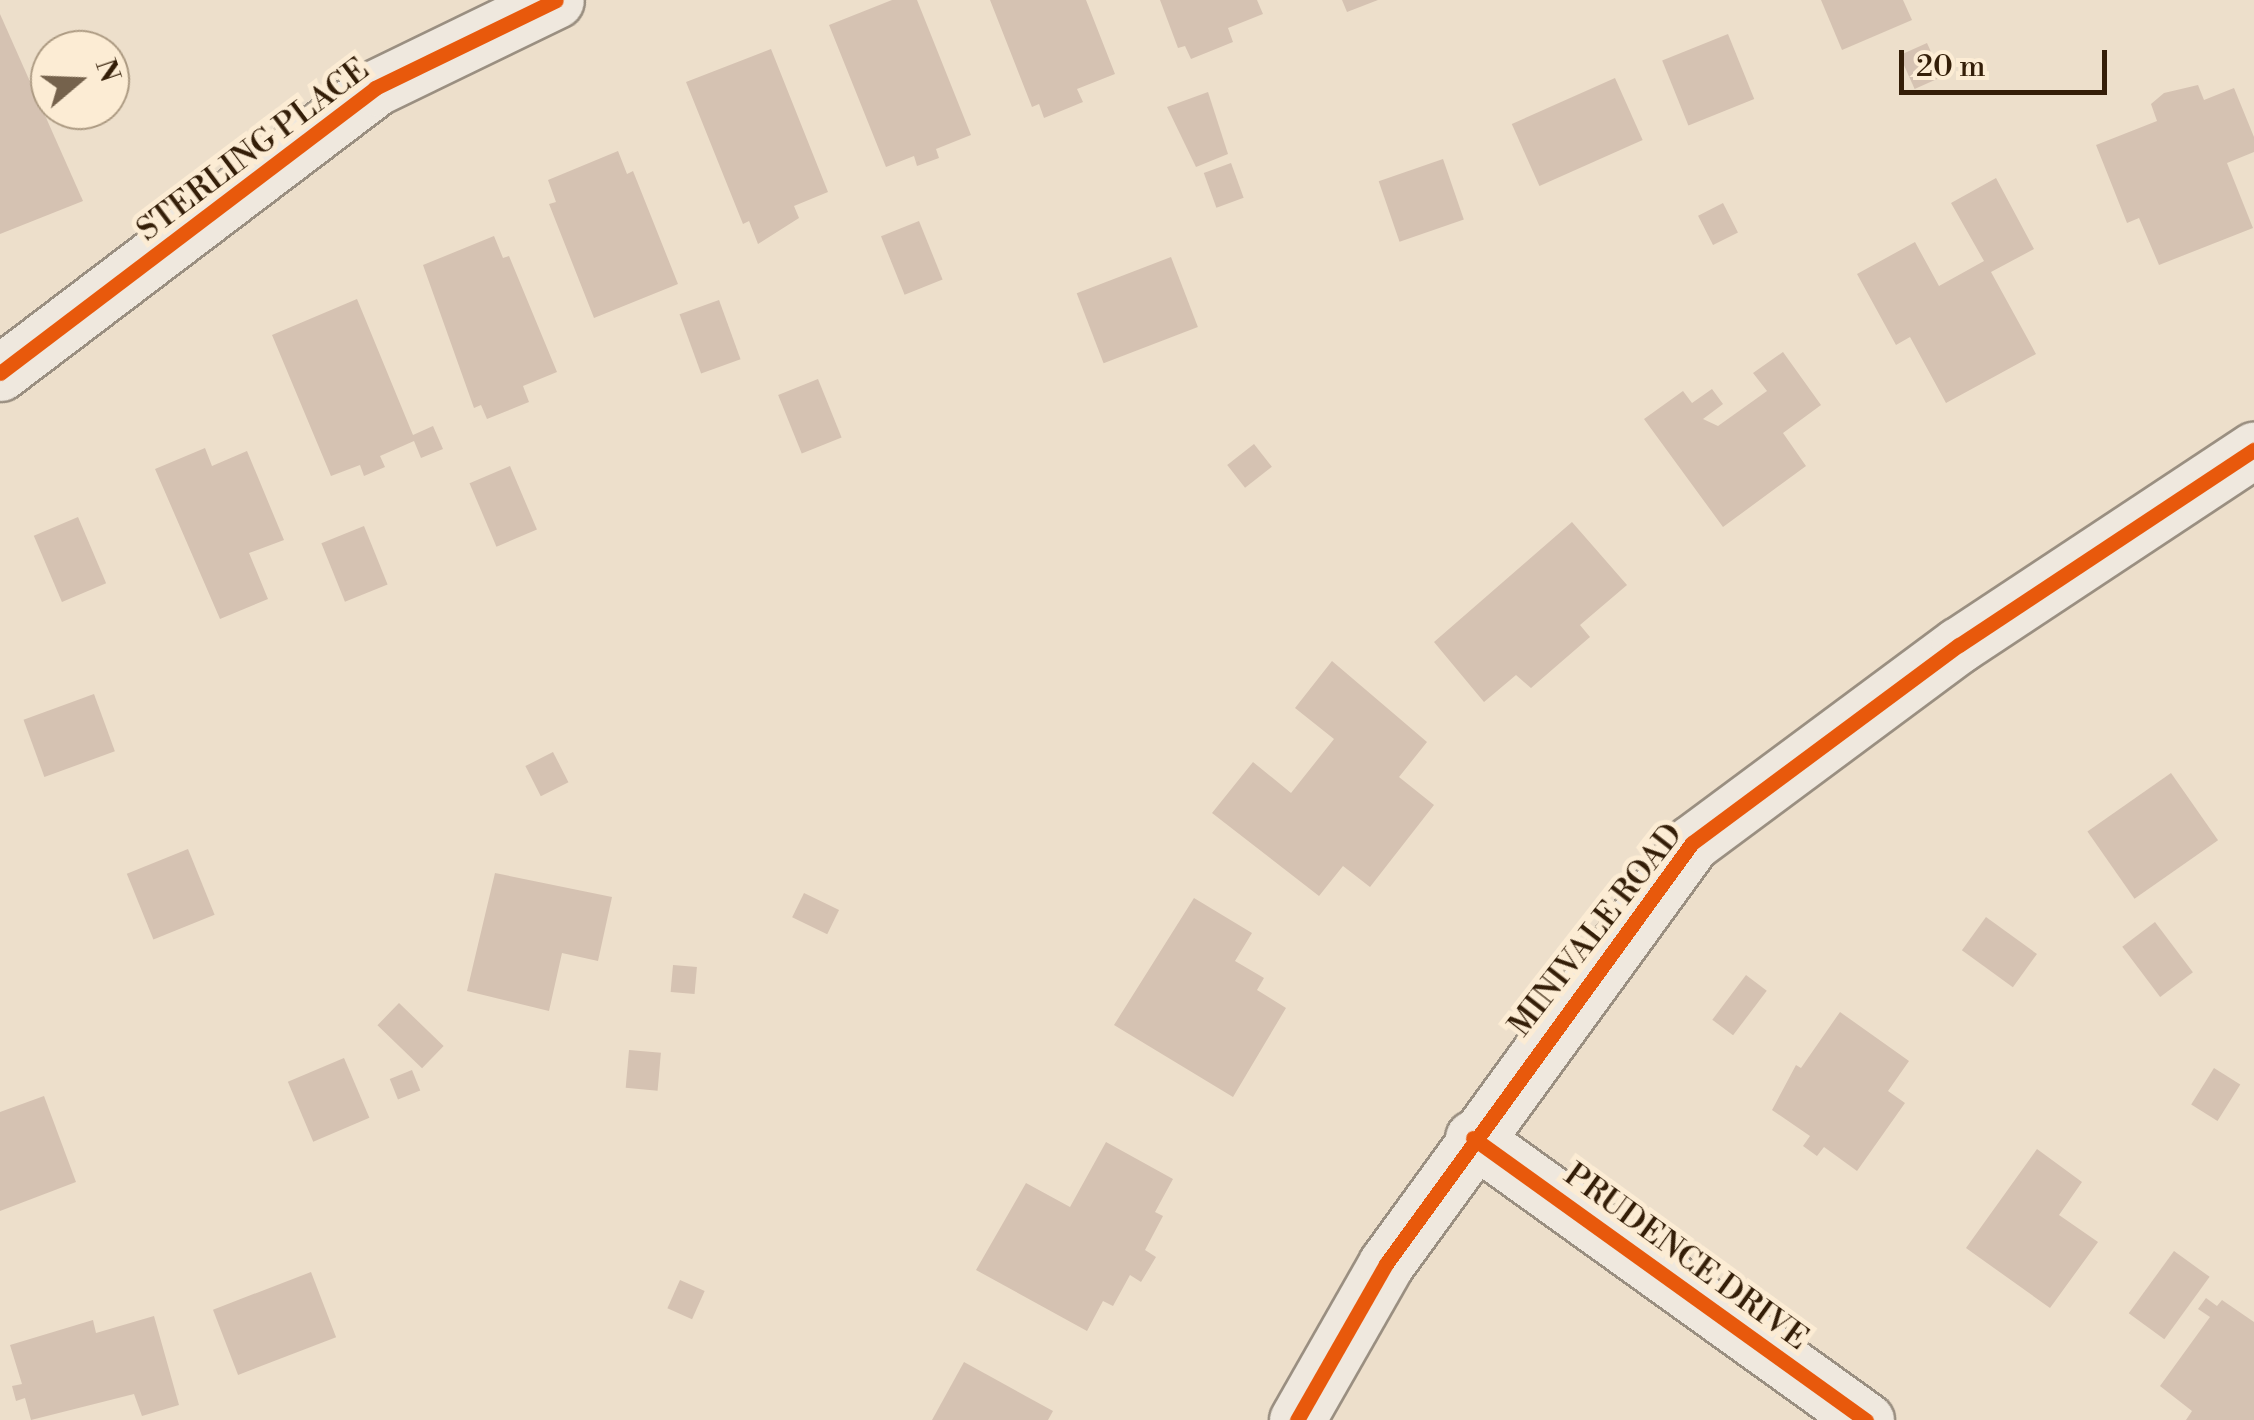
<!DOCTYPE html>
<html>
<head>
<meta charset="utf-8">
<style>
	body { margin:0 }
	#map { position:relative; width:2254px; height:1420px; overflow:hidden; background:#eddfcb; font-family:"Libre Bodoni",serif }
	div>[style] { position:absolute }
	[style*='--x'] { left:calc(var(--x)*1px); top:calc(var(--y)*1px); width:calc(var(--w)*1px); rotate:calc(var(--a)*1deg) }
	.building>* { inset:0; background:#d5c2b2; transform-origin:0 0 }
	.roads { filter:drop-shadow(2px 0 #9a8f81) drop-shadow(-2px 0 #9a8f81) drop-shadow(0 2px #9a8f81) drop-shadow(0 -2px #9a8f81) }
	.street>* { height:55px; margin:-27.5px; padding:0 27.5px; transform-origin:27.5px; border-radius:27.5px; background:#efe8de }
	.cycleway>* { height:15px; margin:-7.5px; padding:0 7.5px; transform-origin:7.5px; border-radius:7.5px; background:#e8590c }
	span { translate:-50% -50%; white-space:nowrap; text-align:center; line-height:1.15; -webkit-text-stroke:10px #fcecd4; paint-order:stroke }
	.street-label { font-size:32px; color:#341e08 }
	.north { position:absolute; left:30px; top:30px; width:100px; height:100px; box-sizing:border-box; background:#fcecd4; border:2px solid #ac9a82; border-radius:50%; rotate:71deg; font-size:28px; font-weight:700; line-height:40px; text-align:center; color:#341e08 }
	.north::after { content:''; display:block; margin:auto; width:35px; height:45px; background:#75624c; clip-path:polygon(50% 0,100% 100%,50% 72%,0 100%) }
	.scale { position:absolute; left:1899px; top:50px; width:208px; height:45px; box-sizing:border-box; border:5px solid #341e08; border-top:0; padding-left:12px; font-size:30px; line-height:35px; white-space:nowrap; color:#341e08; -webkit-text-stroke:8px #fcecd4; paint-order:stroke }
</style>
</head>
<body>
<div id="map">
	<div class="building">
		<i style="clip-path:polygon(892px 0,917px 0,971px 135px,936px 149px,939px 158px,917px 166px,914px 156px,886px 167px,829px 25px)"></i>
		<i style="clip-path:polygon(990px 0,1086px 0,1115px 74px,1077px 89px,1083px 102px,1044px 118px,1039px 104px,1032px 107px)"></i>
		<i style="clip-path:polygon(1160px 0,1257px 0,1263px 14px,1228px 28px,1233px 42px,1191px 59px,1185px 46px,1178px 48px)"></i>
		<i style="clip-path:polygon(1342px 0,1378px 0,1347px 12px)"></i>
		<i style="clip-path:polygon(1821px 0,1903px 0,1912px 20px,1842px 50px)"></i>
		<i style="clip-path:polygon(0 14px,83px 201px,0 234px)"></i>
		<i style="left:1728px;top:34px;width:70px;height:71px;rotate:68deg"></i>
		<i style="left:1927px;top:43px;width:37px;height:30px;rotate:66deg"></i>
		<i style="clip-path:polygon(771px 49px,828px 192px,794px 206px,799px 218px,758px 244px,749px 221px,743px 224px,686px 82px)"></i>
		<i style="left:1615px;top:78px;width:68px;height:113px;rotate:66deg"></i>
		<i style="clip-path:polygon(2198px 85px,2204px 100px,2234px 88px,2254px 137px,2254px 152px,2227px 163px,2253px 228px,2159px 265px,2139px 218px,2127px 223px,2096px 145px,2157px 121px,2151px 104px,2164px 93px)"></i>
		<i style="clip-path:polygon(1208px 92px,1228px 154px,1196px 167px,1167px 107px)"></i>
		<i style="clip-path:polygon(618px 151px,627px 174px,633px 171px,678px 284px,594px 318px,549px 204px,556px 202px,548px 180px)"></i>
		<i style="left:1443px;top:159px;width:64px;height:68px;rotate:71deg"></i>
		<i style="left:1231px;top:163px;width:37px;height:29px;rotate:70deg"></i>
		<i style="clip-path:polygon(1996px 178px,2034px 249px,1991px 272px,2036px 354px,1946px 403px,1910px 337px,1896px 345px,1857px 274px,1915px 242px,1939px 286px,1984px 261px,1951px 203px)"></i>
		<i style="left:1723px;top:203px;width:33px;height:28px;rotate:63deg"></i>
		<i style="left:919px;top:221px;width:63px;height:41px;rotate:68deg"></i>
		<i style="clip-path:polygon(494px 236px,503px 258px,509px 256px,557px 372px,523px 386px,529px 402px,487px 419px,481px 405px,474px 408px,423px 265px)"></i>
		<i style="left:1171px;top:257px;width:75px;height:101px;rotate:69deg"></i>
		<i style="clip-path:polygon(357px 299px,413px 435px,433px 426px,443px 449px,421px 458px,414px 441px,380px 456px,385px 467px,364px 476px,360px 465px,331px 476px,272px 335px)"></i>
		<i style="left:719px;top:300px;width:63px;height:42px;rotate:70deg"></i>
		<i style="clip-path:polygon(1783px 352px,1821px 405px,1783px 433px,1806px 466px,1723px 527px,1644px 419px,1683px 391px,1692px 403px,1712px 389px,1723px 404px,1703px 419px,1718px 426px,1767px 391px,1753px 373px)"></i>
		<i style="left:818px;top:379px;width:63px;height:43px;rotate:68deg"></i>
		<i style="left:1254px;top:444px;width:29px;height:34px;rotate:52deg"></i>
		<i style="clip-path:polygon(205px 448px,212px 466px,247px 451px,284px 540px,249px 553px,268px 599px,220px 619px,155px 469px)"></i>
		<i style="left:510px;top:466px;width:69px;height:44px;rotate:67deg"></i>
		<i style="left:78px;top:517px;width:72px;height:48px;rotate:67deg"></i>
		<i style="clip-path:polygon(1572px 522px,1627px 585px,1580px 625px,1590px 637px,1531px 688px,1516px 675px,1484px 702px,1434px 642px)"></i>
		<i style="left:364px;top:526px;width:63px;height:46px;rotate:68deg"></i>
		<i style="clip-path:polygon(1332px 661px,1427px 742px,1399px 777px,1434px 805px,1370px 887px,1343px 866px,1319px 896px,1212px 813px,1253px 762px,1291px 793px,1334px 739px,1295px 708px)"></i>
		<i style="left:94px;top:694px;width:61px;height:75px;rotate:70deg"></i>
		<i style="left:553px;top:752px;width:34px;height:31px;rotate:63deg"></i>
		<i style="left:2171px;top:773px;width:82px;height:102px;rotate:55deg"></i>
		<i style="left:188px;top:849px;width:71px;height:66px;rotate:68deg"></i>
		<i style="clip-path:polygon(495px 873px,612px 897px,598px 961px,562px 953px,549px 1011px,467px 991px)"></i>
		<i style="left:804px;top:893px;width:39px;height:27px;rotate:26deg"></i>
		<i style="clip-path:polygon(1194px 898px,1252px 933px,1235px 961px,1264px 978px,1257px 990px,1286px 1008px,1233px 1097px,1114px 1025px)"></i>
		<i style="left:1986px;top:917px;width:63px;height:41px;rotate:36deg"></i>
		<i style="left:2155px;top:922px;width:63px;height:41px;rotate:53deg"></i>
		<i style="left:673px;top:965px;width:24px;height:27px;rotate:5deg"></i>
		<i style="left:1746px;top:975px;width:26px;height:56px;rotate:37deg"></i>
		<i style="left:399px;top:1003px;width:62px;height:31px;rotate:44deg"></i>
		<i style="clip-path:polygon(1840px 1012px,1909px 1061px,1888px 1091px,1905px 1103px,1857px 1171px,1824px 1147px,1817px 1156px,1803px 1146px,1810px 1136px,1772px 1110px,1796px 1065px,1801px 1068px)"></i>
		<i style="left:629px;top:1050px;width:32px;height:38px;rotate:5deg"></i>
		<i style="left:344px;top:1058px;width:65px;height:61px;rotate:67deg"></i>
		<i style="left:2214px;top:1068px;width:31px;height:43px;rotate:32deg"></i>
		<i style="left:412px;top:1070px;width:22px;height:24px;rotate:68deg"></i>
		<i style="clip-path:polygon(44px 1096px,76px 1182px,0 1211px,0 1112px)"></i>
		<i style="clip-path:polygon(1106px 1142px,1173px 1179px,1155px 1212px,1163px 1216px,1145px 1250px,1156px 1257px,1141px 1282px,1130px 1275px,1113px 1306px,1103px 1301px,1087px 1331px,976px 1270px,1026px 1183px,1070px 1207px)"></i>
		<i style="clip-path:polygon(2037px 1149px,2082px 1182px,2059px 1215px,2098px 1242px,2050px 1308px,1966px 1248px)"></i>
		<i style="left:2174px;top:1251px;width:44px;height:77px;rotate:36deg"></i>
		<i style="left:311px;top:1272px;width:70px;height:105px;rotate:69deg"></i>
		<i style="left:680px;top:1280px;width:27px;height:31px;rotate:24deg"></i>
		<i style="clip-path:polygon(2206px 1298px,2217px 1306px,2222px 1300px,2254px 1322px,2254px 1420px,2186px 1420px,2192px 1411px,2160px 1386px,2210px 1317px,2198px 1309px)"></i>
		<i style="clip-path:polygon(154px 1316px,179px 1405px,142px 1416px,134px 1394px,31px 1420px,25px 1398px,16px 1401px,12px 1386px,22px 1384px,10px 1345px,93px 1320px,96px 1333px)"></i>
		<i style="clip-path:polygon(964px 1362px,1053px 1411px,1048px 1420px,932px 1420px)"></i>
	</div>
	<div class="roads">
		<div class="street">
			<i style="--x:0;--y:373;--w:471;--a:-37.2"></i>
			<i style="--x:375;--y:88;--w:201;--a:-25.9"></i>
			<i style="--x:1473;--y:1138;--w:484;--a:35.7"></i>
			<i style="--x:1297;--y:1420;--w:180;--a:-60.3"></i>
			<i style="--x:1386;--y:1264;--w:520;--a:-53.99"></i>
			<i style="--x:1692;--y:843;--w:332;--a:-36.6"></i>
			<i style="--x:1959;--y:645;--w:354;--a:-33.5"></i>
		</div>
	</div>
	<div class="cycleway">
		<i style="--x:0;--y:373;--w:471;--a:-37.2"></i>
		<i style="--x:375;--y:88;--w:201;--a:-25.9"></i>
		<i style="--x:1473;--y:1138;--w:484;--a:35.7"></i>
		<i style="--x:1297;--y:1420;--w:180;--a:-60.3"></i>
		<i style="--x:1386;--y:1264;--w:520;--a:-53.99"></i>
		<i style="--x:1692;--y:843;--w:332;--a:-36.6"></i>
		<i style="--x:1959;--y:645;--w:354;--a:-33.5"></i>
	</div>
	<div class="street-label">
		<span style="left:253px;top:150px;rotate:-37deg">STERLING PLACE</span>
		<span style="left:1596px;top:930px;rotate:-52deg">MINIVALE ROAD</span>
		<span style="left:1686px;top:1257px;rotate:36deg">PRUDENCE DRIVE</span>
	</div>
	<div class="north">N</div>
	<div class="scale">20 m</div>
</div>
</body>
</html>
